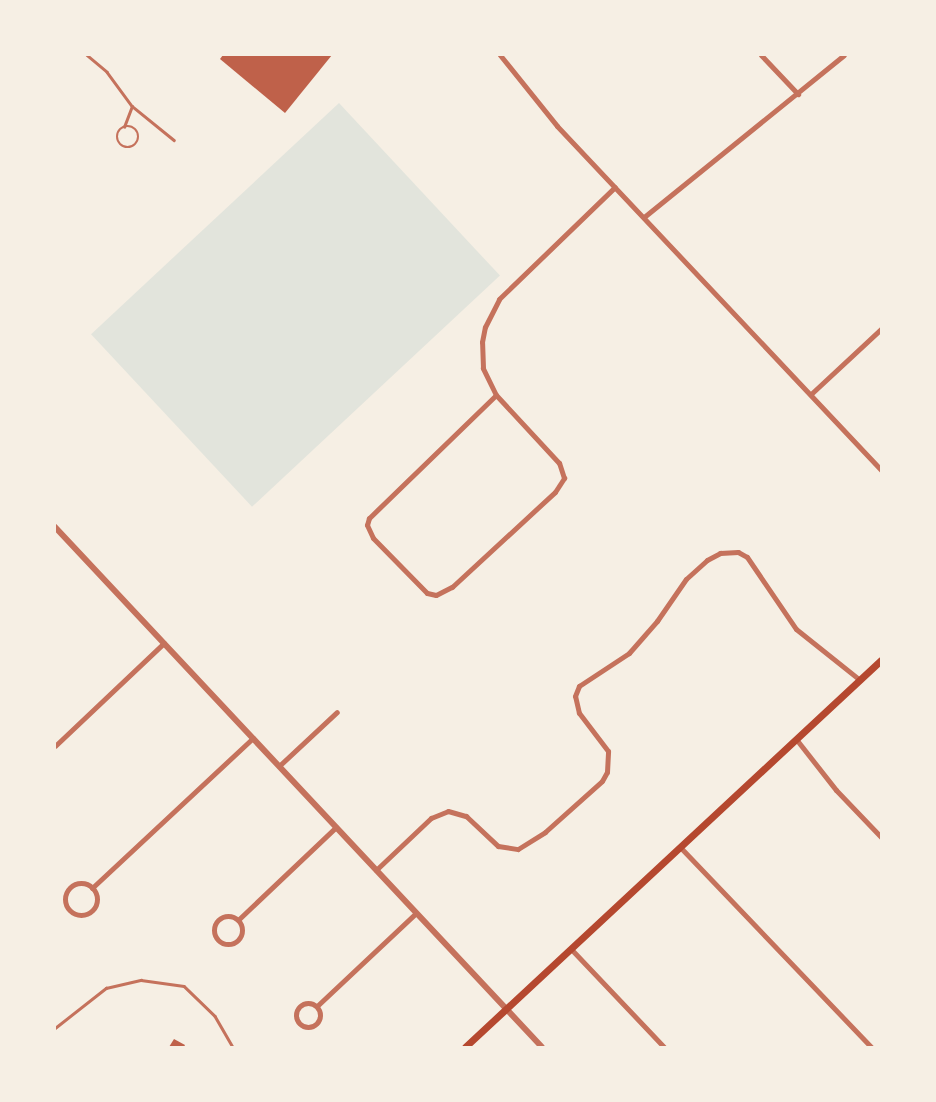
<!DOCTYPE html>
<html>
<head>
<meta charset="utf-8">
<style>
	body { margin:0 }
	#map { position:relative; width:936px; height:1102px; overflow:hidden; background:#f6efe4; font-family:Quicksand,sans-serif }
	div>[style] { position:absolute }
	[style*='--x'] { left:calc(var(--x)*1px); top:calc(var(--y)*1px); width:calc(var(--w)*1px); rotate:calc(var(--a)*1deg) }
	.green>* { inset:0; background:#e2e4dc; transform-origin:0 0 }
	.building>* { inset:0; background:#bf614a }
	.service>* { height:2.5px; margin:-1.25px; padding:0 1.25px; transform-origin:1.25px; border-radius:1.25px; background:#c5725c }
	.service>.ring { margin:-1.25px; padding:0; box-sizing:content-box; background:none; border:2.5px solid #c5725c; border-radius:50% }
	.minor>* { height:5px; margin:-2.5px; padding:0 2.5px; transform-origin:2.5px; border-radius:2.5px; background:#c5725c }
	.minor>.ring { margin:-2.5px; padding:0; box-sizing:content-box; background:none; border:5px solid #c5725c; border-radius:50% }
	.tertiary>* { height:6px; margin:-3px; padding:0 3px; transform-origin:3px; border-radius:3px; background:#c5725c }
	.secondary>* { height:7px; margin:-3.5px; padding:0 3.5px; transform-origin:3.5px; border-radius:3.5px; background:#b5482f }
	span { translate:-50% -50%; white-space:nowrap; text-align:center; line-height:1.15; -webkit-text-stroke:4px #f6efe4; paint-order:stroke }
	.frame { position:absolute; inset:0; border:56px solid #f6efe4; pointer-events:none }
</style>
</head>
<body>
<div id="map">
	<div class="green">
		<i style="left:339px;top:103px;width:236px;height:339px;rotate:47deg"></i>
	</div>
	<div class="building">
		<i style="clip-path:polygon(223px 55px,332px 55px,285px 113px,220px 59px)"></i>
		<i style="clip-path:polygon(174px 1039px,185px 1045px,184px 1047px,169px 1047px)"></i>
	</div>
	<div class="service">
		<i style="--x:87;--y:55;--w:26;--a:40"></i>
		<i style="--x:107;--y:72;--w:42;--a:53.7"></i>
		<i style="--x:132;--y:106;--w:54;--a:39"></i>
		<i class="ring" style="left:117px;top:126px;width:19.5px;height:19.5px"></i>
		<i style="--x:124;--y:127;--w:22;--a:-69"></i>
		<i style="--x:55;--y:1028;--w:65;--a:-38.1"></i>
		<i style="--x:106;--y:988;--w:36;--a:-13"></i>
		<i style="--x:141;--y:980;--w:43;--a:7.9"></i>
		<i style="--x:184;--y:986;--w:43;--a:44.1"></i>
		<i style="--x:215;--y:1016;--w:36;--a:60"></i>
	</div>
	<div class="minor">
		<i style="--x:500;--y:55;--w:91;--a:51.2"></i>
		<i style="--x:557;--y:126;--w:473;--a:46.7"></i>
		<i style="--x:761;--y:55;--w:54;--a:46.5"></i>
		<i style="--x:644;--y:217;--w:257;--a:-39"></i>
		<i style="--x:811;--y:394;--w:96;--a:-42.9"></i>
		<i style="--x:496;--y:395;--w:177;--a:135.9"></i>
		<i style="--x:369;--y:518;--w:7;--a:106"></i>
		<i style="--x:367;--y:525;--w:14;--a:65"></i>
		<i style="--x:373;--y:538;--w:77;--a:45.5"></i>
		<i style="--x:427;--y:593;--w:9;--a:13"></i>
		<i style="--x:436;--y:595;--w:18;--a:-27"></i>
		<i style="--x:452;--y:587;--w:140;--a:-42.7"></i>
		<i style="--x:555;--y:492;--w:17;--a:-57"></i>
		<i style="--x:564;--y:478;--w:16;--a:-108"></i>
		<i style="--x:559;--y:463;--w:93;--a:-132.8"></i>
		<i style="--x:496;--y:395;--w:30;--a:-116"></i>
		<i style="--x:483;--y:368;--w:26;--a:-92"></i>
		<i style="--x:482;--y:342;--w:15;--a:-79"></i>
		<i style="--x:485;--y:327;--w:31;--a:-63"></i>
		<i style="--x:499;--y:299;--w:161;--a:-44"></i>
		<i style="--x:796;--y:739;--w:65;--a:51.9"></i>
		<i style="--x:836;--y:790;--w:65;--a:46.2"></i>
		<i style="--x:55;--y:746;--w:150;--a:-43.4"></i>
		<i style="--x:279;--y:766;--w:79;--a:-43"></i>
		<i style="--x:680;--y:847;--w:277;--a:46.3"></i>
		<i style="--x:376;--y:870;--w:76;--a:-43.4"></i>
		<i style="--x:431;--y:818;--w:18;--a:-22"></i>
		<i style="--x:448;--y:811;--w:19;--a:16"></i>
		<i style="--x:466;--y:816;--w:44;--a:43.2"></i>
		<i style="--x:498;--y:846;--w:20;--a:9"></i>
		<i style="--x:518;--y:849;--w:32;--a:-32"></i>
		<i style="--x:545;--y:832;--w:76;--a:-41.8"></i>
		<i style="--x:602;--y:781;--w:10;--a:-61"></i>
		<i style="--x:607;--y:772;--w:21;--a:-87"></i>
		<i style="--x:608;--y:751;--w:48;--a:-127.3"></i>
		<i style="--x:579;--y:713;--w:17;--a:-103"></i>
		<i style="--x:575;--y:696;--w:11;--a:-68"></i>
		<i style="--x:579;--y:686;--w:60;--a:-33.4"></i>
		<i style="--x:629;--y:653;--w:43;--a:-48.8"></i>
		<i style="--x:657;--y:621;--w:51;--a:-55.4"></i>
		<i style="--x:686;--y:579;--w:28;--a:-42"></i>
		<i style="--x:707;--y:560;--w:15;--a:-28"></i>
		<i style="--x:720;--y:553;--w:18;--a:-3"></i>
		<i style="--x:738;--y:552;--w:10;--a:29"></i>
		<i style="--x:747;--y:557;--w:87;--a:55.8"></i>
		<i style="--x:796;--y:629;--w:82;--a:38.6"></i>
		<i class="ring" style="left:65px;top:883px;width:27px;height:27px"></i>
		<i style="--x:92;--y:888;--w:220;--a:-43"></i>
		<i class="ring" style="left:214px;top:916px;width:23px;height:23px"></i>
		<i style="--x:238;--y:920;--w:135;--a:-43.5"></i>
		<i style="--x:571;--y:949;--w:135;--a:46.5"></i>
		<i class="ring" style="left:296px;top:1003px;width:19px;height:19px"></i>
		<i style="--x:317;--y:1006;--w:136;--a:-43.2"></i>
	</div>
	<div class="tertiary">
		<i style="--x:55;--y:527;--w:712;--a:46.88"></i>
	</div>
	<div class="secondary">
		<i style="--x:465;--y:1047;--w:568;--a:-42.93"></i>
	</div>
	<div class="frame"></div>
</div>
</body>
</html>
